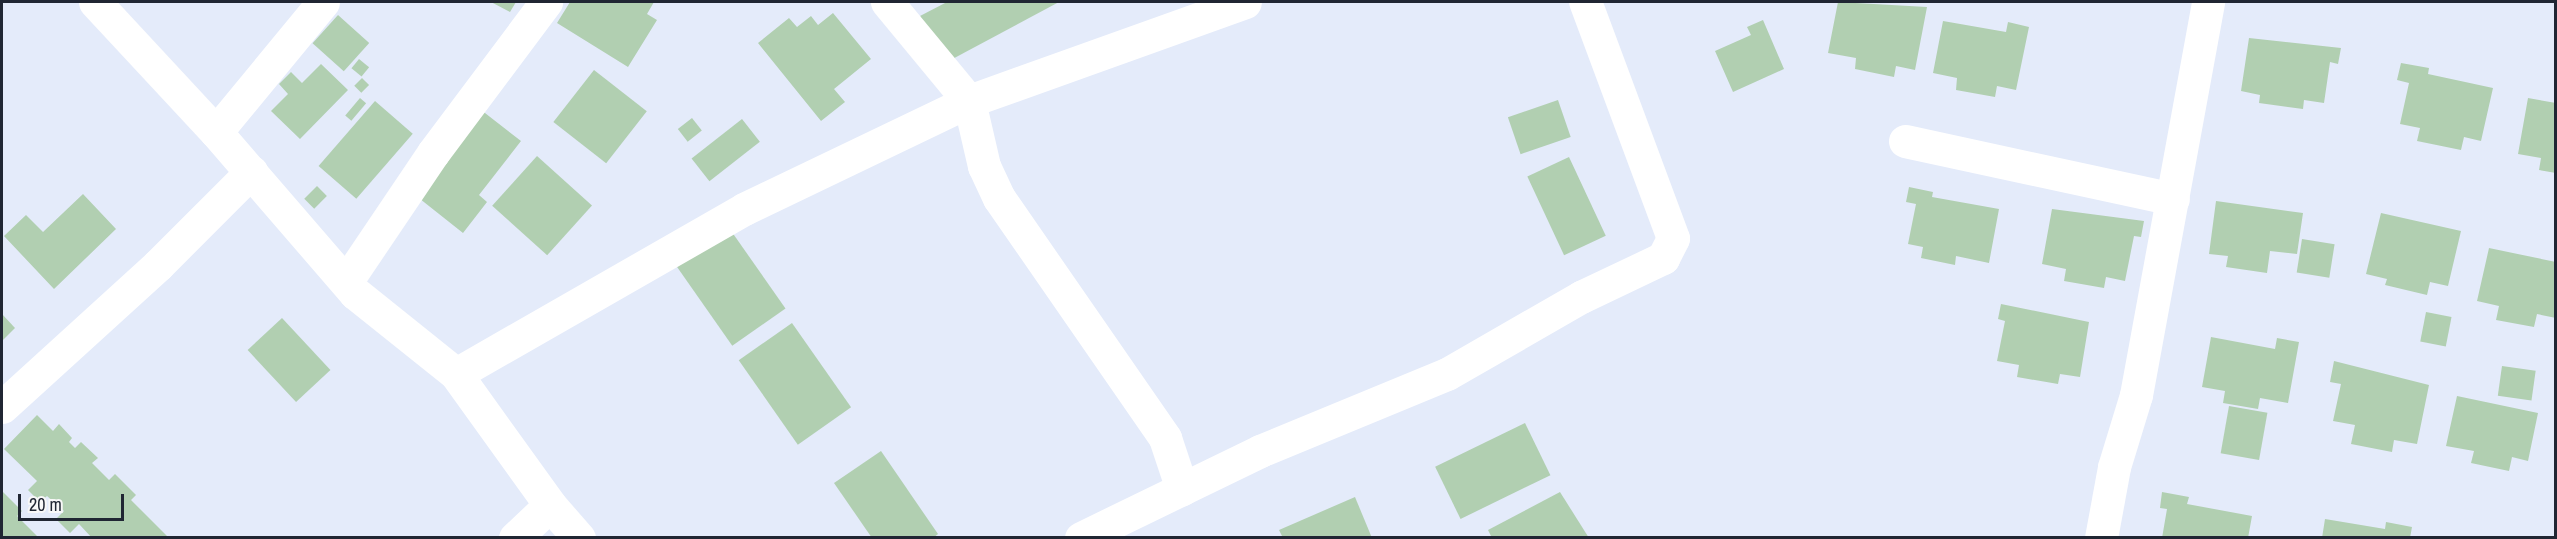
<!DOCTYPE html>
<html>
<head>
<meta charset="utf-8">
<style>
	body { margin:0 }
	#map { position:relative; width:2557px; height:539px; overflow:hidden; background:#e4ebfa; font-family:"Archivo Narrow",sans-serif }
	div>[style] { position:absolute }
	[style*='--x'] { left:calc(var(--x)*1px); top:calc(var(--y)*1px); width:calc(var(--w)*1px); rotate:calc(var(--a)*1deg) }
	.building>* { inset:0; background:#b1cfb1; transform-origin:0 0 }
	.minor>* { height:33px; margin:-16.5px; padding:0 16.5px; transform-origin:16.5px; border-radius:16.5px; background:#fff }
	span { translate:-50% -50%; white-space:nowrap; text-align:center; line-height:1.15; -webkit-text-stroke:6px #f8f8f8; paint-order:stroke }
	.frame { position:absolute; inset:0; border:3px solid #202633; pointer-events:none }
	.scale { position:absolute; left:18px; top:494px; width:106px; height:27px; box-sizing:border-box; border:3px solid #202633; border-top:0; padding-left:8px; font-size:18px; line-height:21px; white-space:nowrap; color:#202633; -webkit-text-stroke:4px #f8f8f8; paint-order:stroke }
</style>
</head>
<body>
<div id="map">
	<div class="building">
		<i style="clip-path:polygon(491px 2px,516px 2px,510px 12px)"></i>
		<i style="clip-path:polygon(570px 2px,654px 2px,647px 14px,657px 20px,628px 67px,557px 23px)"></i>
		<i style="clip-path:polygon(947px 2px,1059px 2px,945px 63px,920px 16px)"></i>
		<i style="clip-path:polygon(1838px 2px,1927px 7px,1915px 70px,1896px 66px,1894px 77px,1855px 69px,1856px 58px,1828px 53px)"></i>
		<i style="clip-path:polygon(833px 13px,871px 59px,834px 89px,845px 102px,821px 121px,758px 43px,789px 18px,797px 27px,811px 16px,818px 25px)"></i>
		<i style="left:338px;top:15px;width:42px;height:38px;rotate:42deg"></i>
		<i style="clip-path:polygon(1763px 20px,1784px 69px,1733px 92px,1715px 51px,1751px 35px,1747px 27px)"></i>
		<i style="clip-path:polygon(1943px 21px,2006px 32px,2008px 22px,2029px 27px,2016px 90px,1997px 86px,1995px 97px,1956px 90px,1957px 78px,1933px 73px)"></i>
		<i style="clip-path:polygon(2249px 38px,2341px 48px,2338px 64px,2330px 62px,2324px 103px,2304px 100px,2303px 109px,2259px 103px,2260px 95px,2241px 91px)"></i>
		<i style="left:359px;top:59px;width:13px;height:12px;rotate:39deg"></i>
		<i style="clip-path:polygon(2401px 63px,2429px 68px,2428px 74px,2493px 88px,2481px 141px,2464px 137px,2461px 150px,2417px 141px,2420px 128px,2400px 124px,2409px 83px,2397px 80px)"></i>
		<i style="clip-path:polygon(321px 64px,348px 90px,300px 139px,271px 111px,288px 94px,279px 84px,291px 72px,302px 83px)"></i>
		<i style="left:594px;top:70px;width:67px;height:66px;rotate:38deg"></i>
		<i style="left:362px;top:78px;width:10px;height:11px;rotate:45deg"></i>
		<i style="left:360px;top:98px;width:8px;height:23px;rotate:40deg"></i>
		<i style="clip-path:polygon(2528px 98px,2556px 103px,2556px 173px,2539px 170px,2541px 158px,2518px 154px)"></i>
		<i style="left:1558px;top:100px;width:39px;height:53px;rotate:71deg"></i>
		<i style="left:375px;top:101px;width:50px;height:86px;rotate:41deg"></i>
		<i style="clip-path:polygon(476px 106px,521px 141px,479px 195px,487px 202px,463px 233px,410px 191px)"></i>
		<i style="left:692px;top:118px;width:16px;height:18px;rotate:52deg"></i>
		<i style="left:742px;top:119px;width:29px;height:64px;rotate:52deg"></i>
		<i style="left:537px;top:156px;width:74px;height:67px;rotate:42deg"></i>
		<i style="left:1569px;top:157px;width:87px;height:46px;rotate:65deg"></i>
		<i style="left:317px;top:186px;width:14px;height:18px;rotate:45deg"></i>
		<i style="clip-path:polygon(1909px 187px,1933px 192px,1932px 197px,1999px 209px,1989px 263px,1956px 256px,1955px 265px,1921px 258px,1923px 247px,1908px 244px,1916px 204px,1906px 202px)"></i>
		<i style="clip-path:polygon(83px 194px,116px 229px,54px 289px,4px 236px,26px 215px,43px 232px)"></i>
		<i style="clip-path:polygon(2216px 201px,2303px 213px,2297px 254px,2270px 251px,2267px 273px,2226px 267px,2228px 256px,2209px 254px)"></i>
		<i style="clip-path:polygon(2052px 209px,2144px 221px,2141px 237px,2134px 236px,2125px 281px,2106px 277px,2104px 288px,2064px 281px,2066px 269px,2042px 264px)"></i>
		<i style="clip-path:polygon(2381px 213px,2461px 231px,2448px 286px,2430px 282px,2427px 295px,2385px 285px,2387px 279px,2366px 274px)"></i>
		<i style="left:727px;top:225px;width:102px;height:65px;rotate:55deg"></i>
		<i style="left:2302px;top:239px;width:33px;height:34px;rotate:9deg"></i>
		<i style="clip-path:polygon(2489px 248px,2556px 262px,2556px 318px,2537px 314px,2534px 327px,2496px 320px,2499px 306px,2477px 301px)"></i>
		<i style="clip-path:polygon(2001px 304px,2089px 322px,2080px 377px,2060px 374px,2058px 384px,2017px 377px,2019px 365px,1997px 361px,2005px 321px,1998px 319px)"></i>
		<i style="left:2426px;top:312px;width:26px;height:30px;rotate:11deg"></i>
		<i style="clip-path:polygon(2px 314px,15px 328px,2px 341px)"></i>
		<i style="left:282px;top:318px;width:71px;height:47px;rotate:47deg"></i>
		<i style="left:792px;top:323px;width:103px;height:65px;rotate:55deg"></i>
		<i style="clip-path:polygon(2211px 337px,2275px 349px,2277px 338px,2299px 342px,2288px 403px,2260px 398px,2258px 409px,2223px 403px,2225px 391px,2202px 387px)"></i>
		<i style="clip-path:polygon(2334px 361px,2429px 385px,2417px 444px,2394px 440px,2392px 452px,2351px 444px,2355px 425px,2333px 421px,2341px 384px,2330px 382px)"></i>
		<i style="left:2502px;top:366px;width:34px;height:30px;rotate:8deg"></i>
		<i style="clip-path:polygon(2457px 396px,2538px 413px,2528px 461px,2512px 457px,2509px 471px,2471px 463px,2474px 451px,2446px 446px)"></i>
		<i style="left:2229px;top:406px;width:39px;height:48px;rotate:10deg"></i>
		<i style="clip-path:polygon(37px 415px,53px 431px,59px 424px,72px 438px,69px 442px,75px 448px,81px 442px,98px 458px,92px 463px,109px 480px,115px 474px,136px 495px,131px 500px,169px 538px,92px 538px,79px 524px,70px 533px,56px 519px,64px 511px,47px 496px,40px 502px,28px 490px,37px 481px,4px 449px)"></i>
		<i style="left:1525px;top:423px;width:58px;height:100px;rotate:64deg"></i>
		<i style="clip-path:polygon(881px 451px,938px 534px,933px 538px,872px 538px,834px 483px)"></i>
		<i style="clip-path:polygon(2px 491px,22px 511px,17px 516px,39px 538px,2px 538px)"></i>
		<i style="clip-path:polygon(1560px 492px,1589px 538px,1492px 538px,1488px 530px)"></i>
		<i style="clip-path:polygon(2162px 492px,2189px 497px,2187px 504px,2252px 516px,2248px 538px,2162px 538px,2167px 509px,2160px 508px)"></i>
		<i style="clip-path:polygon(1355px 497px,1372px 538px,1283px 538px,1279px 530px)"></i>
		<i style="clip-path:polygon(2325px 519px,2385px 529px,2386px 522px,2412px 527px,2410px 538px,2322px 538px)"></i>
	</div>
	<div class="minor">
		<i style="--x:95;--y:2;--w:178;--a:47.1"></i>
		<i style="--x:216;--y:132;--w:213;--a:49.2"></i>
		<i style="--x:355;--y:293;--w:129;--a:38.7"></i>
		<i style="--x:456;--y:374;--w:161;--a:54.3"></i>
		<i style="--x:550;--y:505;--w:44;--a:48.7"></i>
		<i style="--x:887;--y:2;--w:129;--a:50.4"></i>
		<i style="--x:969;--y:101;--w:67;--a:77"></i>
		<i style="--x:984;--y:166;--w:35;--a:65"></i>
		<i style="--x:999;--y:198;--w:292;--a:55.3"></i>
		<i style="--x:1165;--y:438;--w:54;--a:71.6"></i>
		<i style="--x:216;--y:132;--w:168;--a:-50.5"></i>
		<i style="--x:1905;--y:141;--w:274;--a:12.2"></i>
		<i style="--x:348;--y:279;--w:152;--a:-56"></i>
		<i style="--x:433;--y:153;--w:189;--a:-53.2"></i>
		<i style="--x:456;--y:374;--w:332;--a:-29.8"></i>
		<i style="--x:744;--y:209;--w:250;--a:-25.6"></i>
		<i style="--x:969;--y:101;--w:293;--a:-19.7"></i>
		<i style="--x:2;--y:407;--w:211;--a:-42.3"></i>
		<i style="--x:158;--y:265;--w:132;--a:-45"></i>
		<i style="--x:515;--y:538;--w:48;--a:-43.3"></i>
		<i style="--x:1081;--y:538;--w:199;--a:-25.9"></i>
		<i style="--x:1260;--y:451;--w:202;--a:-22.4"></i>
		<i style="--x:1447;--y:374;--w:155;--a:-29.9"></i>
		<i style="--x:1581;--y:297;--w:91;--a:-25.4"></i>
		<i style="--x:1663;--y:258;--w:22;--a:-63"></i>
		<i style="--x:1673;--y:238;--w:252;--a:-110.4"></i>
		<i style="--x:2101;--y:538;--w:72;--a:-79.6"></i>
		<i style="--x:2114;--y:467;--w:75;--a:-73"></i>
		<i style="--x:2136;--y:395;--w:400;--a:-79.6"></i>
	</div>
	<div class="frame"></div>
	<div class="scale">20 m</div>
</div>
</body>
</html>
